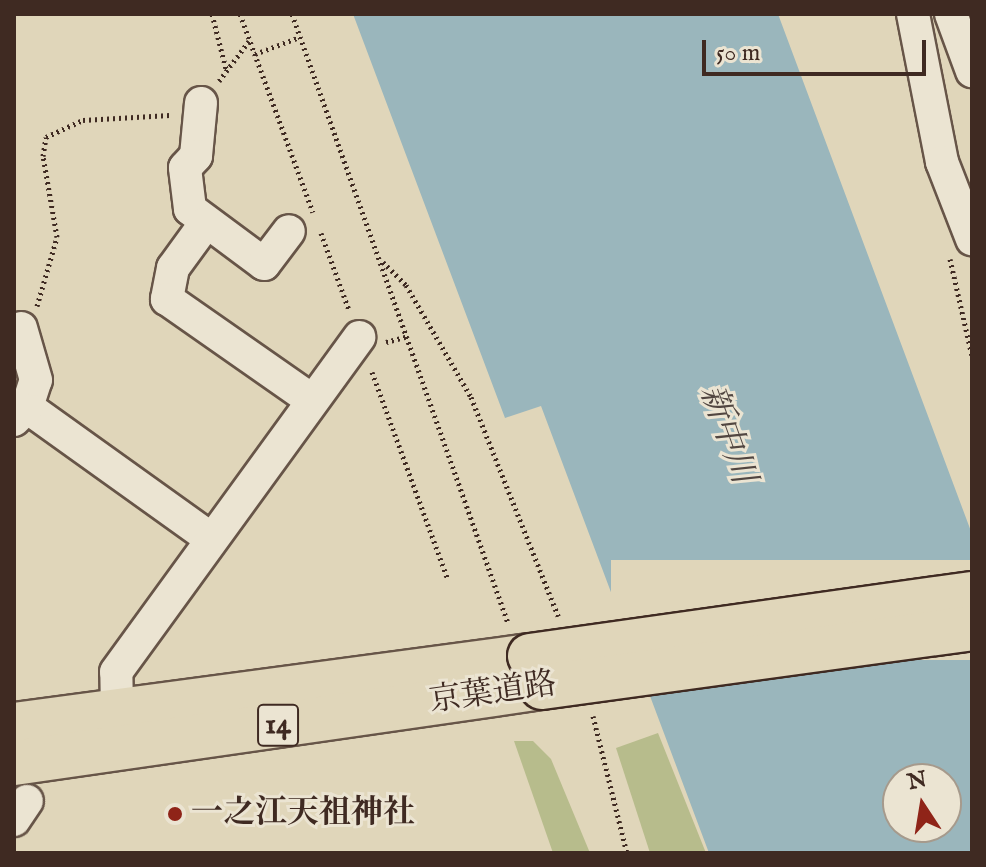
<!DOCTYPE html>
<html>
<head>
<meta charset="utf-8">
<style>
	body { margin:0 }
	#map { position:relative; width:986px; height:867px; overflow:hidden; background:#e0d6ba; font-family:"IM FELL English","Noto Serif JP",serif }
	div>[style] { position:absolute }
	[style*='--x'] { left:calc(var(--x)*1px); top:calc(var(--y)*1px); width:calc(var(--w)*1px); rotate:calc(var(--a)*1deg) }
	.green>* { inset:0; background:#b7bc8c }
	.water>* { inset:0; background:#9ab6bc }
	.pier>* { inset:0; background:#e0d6ba; transform-origin:0 0 }
	.path>* { height:5px; margin-top:-2.5px; transform-origin:0; background:repeating-linear-gradient(90deg,#3f2a22 0 2px,transparent 0 6px) }
	.roads { filter:drop-shadow(2px 0 #675548) drop-shadow(-2px 0 #675548) drop-shadow(0 2px #675548) drop-shadow(0 -2px #675548) }
	.minor>* { height:32px; margin:-16px; padding:0 16px; transform-origin:16px; border-radius:16px; background:#ebe4d2 }
	.highway>* { height:44px; margin:-22px; padding:0 22px; transform-origin:22px; border-radius:22px; background:#e0d6ba }
	.bridges { filter:drop-shadow(2px 0 #3f2a22) drop-shadow(-2px 0 #3f2a22) drop-shadow(0 2px #3f2a22) drop-shadow(0 -2px #3f2a22) }
	.highway-bridge>* { height:44px; margin:-22px; padding:0 22px; transform-origin:22px; border-radius:22px; background:#e0d6ba }
	.dots>* { width:22px; height:22px; translate:-50% -50%; box-sizing:border-box; border:4px solid #ebe4d2; border-radius:50% }
	span { translate:-50% -50%; white-space:nowrap; text-align:center; line-height:1.15; -webkit-text-stroke:6px #ebe4d2; paint-order:stroke }
	.shield-label span { padding:2px 6px; background:#ebe4d2; border:2px solid; border-radius:6px; -webkit-text-stroke-width:0 }
	.shield-label { font-size:30px; color:#3f2a22; font-weight:700 }
	.street-label { font-size:32px; color:#3f2a22 }
	.poi-label { font-size:32px; color:#3f2a22; font-weight:700 }
	.left { translate:0 -50%; text-align:left }
	.water-label { font-size:34px; color:#514641; font-style:italic }
	.frame { position:absolute; inset:0; border:16px solid #3f2a22; pointer-events:none }
	.north { position:absolute; left:882px; top:763px; width:80px; height:80px; box-sizing:border-box; background:#ebe4d2; border:2px solid #a69a8c; border-radius:50%; rotate:348deg; font-size:22px; font-weight:700; line-height:32px; text-align:center; color:#3f2a22 }
	.north::after { content:''; display:block; margin:auto; width:28px; height:36px; background:#8f2418; clip-path:polygon(50% 0,100% 100%,50% 72%,0 100%) }
	.scale { position:absolute; left:702px; top:40px; width:224px; height:36px; box-sizing:border-box; border:4px solid #3f2a22; border-top:0; padding-left:10px; font-size:24px; line-height:28px; white-space:nowrap; color:#3f2a22; -webkit-text-stroke:6px #ebe4d2; paint-order:stroke }
</style>
</head>
<body>
<div id="map">
	<div class="green">
		<i style="clip-path:polygon(658px 733px,706px 853px,650px 853px,616px 748px)"></i>
		<i style="clip-path:polygon(514px 741px,533px 741px,551px 759px,590px 853px,553px 853px)"></i>
	</div>
	<div class="water">
		<i style="clip-path:polygon(evenodd,353px 14px,778px 14px,972px 534px,972px 853px,709px 853px,541px 406px,505px 418px,353px 14px,898px 779px,946px 779px,946px 827px,898px 827px,898px 779px)"></i>
	</div>
	<div class="pier">
		<i style="left:972px;top:560px;width:100px;height:361px;rotate:90deg"></i>
	</div>
	<div class="path">
		<i style="--x:212;--y:14;--w:57;--a:75.7"></i>
		<i style="--x:240;--y:14;--w:211;--a:69.8"></i>
		<i style="--x:292;--y:14;--w:646;--a:70.47"></i>
		<i style="--x:255;--y:54;--w:48;--a:-20.7"></i>
		<i style="--x:219;--y:81;--w:50;--a:-53.1"></i>
		<i style="--x:321;--y:233;--w:82;--a:70"></i>
		<i style="--x:950;--y:259;--w:99;--a:77.2"></i>
		<i style="--x:383;--y:262;--w:33;--a:45"></i>
		<i style="--x:406;--y:285;--w:129;--a:59.9"></i>
		<i style="--x:471;--y:397;--w:236;--a:68.3"></i>
		<i style="--x:37;--y:306;--w:72;--a:-73.8"></i>
		<i style="--x:57;--y:237;--w:82;--a:-99.8"></i>
		<i style="--x:43;--y:156;--w:19;--a:-81"></i>
		<i style="--x:46;--y:137;--w:41;--a:-24.7"></i>
		<i style="--x:83;--y:120;--w:87;--a:-3.3"></i>
		<i style="--x:386;--y:342;--w:23;--a:-15"></i>
		<i style="--x:372;--y:372;--w:221;--a:69.9"></i>
		<i style="--x:593;--y:716;--w:141;--a:76.1"></i>
		<i style="--x:175;--y:851;--w:2;--a:90"></i>
	</div>
	<div class="roads">
		<div class="minor">
			<i style="--x:913;--y:14;--w:151;--a:78.9"></i>
			<i style="--x:942;--y:162;--w:83;--a:68.7"></i>
			<i style="--x:951;--y:14;--w:61;--a:69.8"></i>
			<i style="--x:201;--y:103;--w:53;--a:95.4"></i>
			<i style="--x:196;--y:156;--w:16;--a:133"></i>
			<i style="--x:185;--y:168;--w:41;--a:83"></i>
			<i style="--x:190;--y:209;--w:92;--a:36.6"></i>
			<i style="--x:264;--y:264;--w:41;--a:-52.9"></i>
			<i style="--x:205;--y:224;--w:54;--a:126"></i>
			<i style="--x:173;--y:268;--w:32;--a:101"></i>
			<i style="--x:167;--y:299;--w:177;--a:34.9"></i>
			<i style="--x:27;--y:407;--w:225;--a:35.6"></i>
			<i style="--x:14;--y:420;--w:18;--a:-45"></i>
			<i style="--x:27;--y:407;--w:28;--a:-72"></i>
			<i style="--x:36;--y:380;--w:54;--a:-106.1"></i>
			<i style="--x:117;--y:711;--w:39;--a:-91"></i>
			<i style="--x:116;--y:672;--w:414;--a:-54"></i>
			<i style="--x:14;--y:820;--w:23;--a:-56"></i>
		</div>
		<div class="highway">
			<i style="--x:14;--y:725;--w:521;--a:-7.62"></i>
			<i style="--x:14;--y:763;--w:533;--a:-8.19"></i>
		</div>
	</div>
	<div class="bridges">
		<div class="highway-bridge">
			<i style="--x:530;--y:656;--w:446;--a:-8"></i>
			<i style="--x:542;--y:687;--w:434;--a:-7.8"></i>
		</div>
	</div>
	<div class="dots">
		<i style="left:175px;top:814px;background:#8f2418"></i>
	</div>
	<div class="shield-label">
		<span style="left:278px;top:725px">14</span>
	</div>
	<div class="street-label">
		<span style="left:493px;top:694px;rotate:-8deg">京葉道路</span>
	</div>
	<div class="poi-label">
		<span class="left" style="left:191px;top:814px">一之江天祖神社</span>
	</div>
	<div class="water-label">
		<span style="left:727px;top:434px;rotate:70deg">新中川</span>
	</div>
	<div class="frame"></div>
	<div class="north">N</div>
	<div class="scale">50 m</div>
</div>
</body>
</html>
